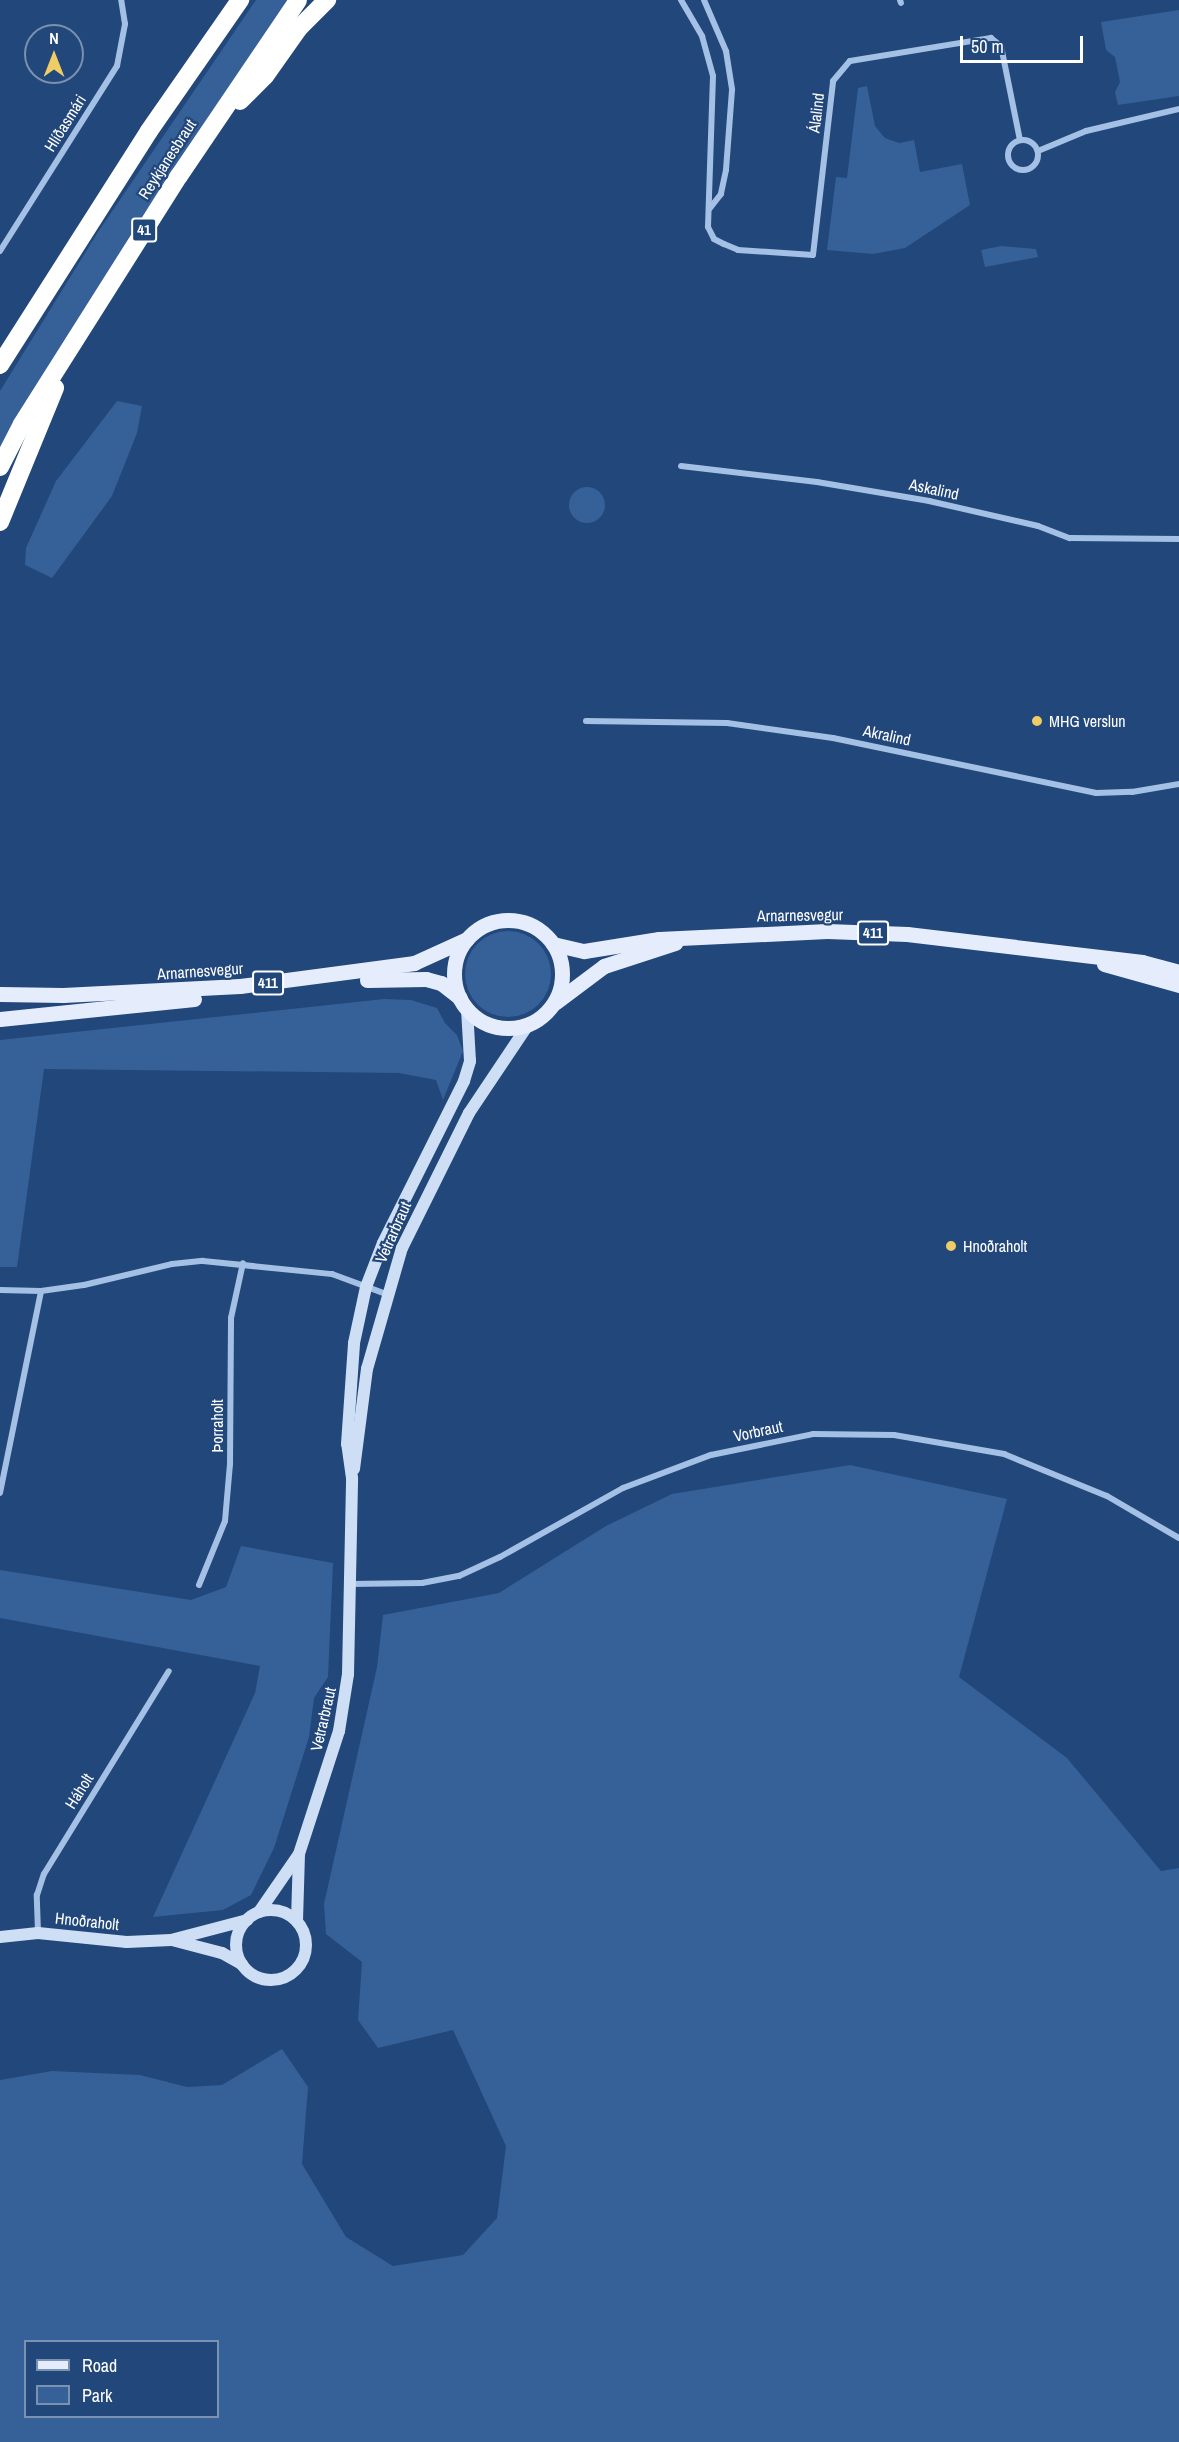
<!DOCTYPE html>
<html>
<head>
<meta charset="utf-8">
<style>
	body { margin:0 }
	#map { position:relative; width:1179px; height:2442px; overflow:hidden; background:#22477a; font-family:"Archivo Narrow",sans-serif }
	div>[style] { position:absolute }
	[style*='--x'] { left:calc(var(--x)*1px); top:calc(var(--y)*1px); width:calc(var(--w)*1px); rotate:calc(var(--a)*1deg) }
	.green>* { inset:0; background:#366098 }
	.round { border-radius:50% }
	.street>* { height:6px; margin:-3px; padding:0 3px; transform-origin:3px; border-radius:3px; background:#a4c0e5 }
	.street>.ring { margin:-3px; padding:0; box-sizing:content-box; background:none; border:6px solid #a4c0e5; border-radius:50% }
	.secondary>* { height:12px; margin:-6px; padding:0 6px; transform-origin:6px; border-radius:6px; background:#cedef4 }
	.secondary>.ring { margin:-6px; padding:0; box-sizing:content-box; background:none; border:12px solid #cedef4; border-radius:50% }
	.primary>* { height:15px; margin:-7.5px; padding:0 7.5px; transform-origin:7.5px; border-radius:7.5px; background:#e5edfc }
	.primary>.ring { margin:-7.5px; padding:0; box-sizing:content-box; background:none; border:15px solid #e5edfc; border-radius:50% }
	.highway>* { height:18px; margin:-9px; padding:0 9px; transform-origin:9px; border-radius:9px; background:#fff }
	.dots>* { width:16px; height:16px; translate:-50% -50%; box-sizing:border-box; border:3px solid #22477a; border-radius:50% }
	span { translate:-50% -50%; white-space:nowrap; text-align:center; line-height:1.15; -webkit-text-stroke:4.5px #22477a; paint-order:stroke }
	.shield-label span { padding:2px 4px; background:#22477a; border:2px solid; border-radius:4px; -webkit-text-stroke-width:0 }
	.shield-label { font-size:15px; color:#fff; font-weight:700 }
	.street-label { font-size:16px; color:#fff }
	.poi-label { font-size:16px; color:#fff }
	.left { translate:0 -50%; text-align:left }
	.legend { position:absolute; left:24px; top:2340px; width:195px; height:78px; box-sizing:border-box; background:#22477a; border:2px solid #7a91af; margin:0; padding:8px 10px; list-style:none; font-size:18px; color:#fff }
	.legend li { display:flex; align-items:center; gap:12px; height:30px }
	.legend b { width:30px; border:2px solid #7a91af }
	.north { position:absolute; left:24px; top:24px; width:60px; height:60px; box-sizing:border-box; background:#22477a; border:2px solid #7a91af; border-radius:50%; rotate:0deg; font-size:16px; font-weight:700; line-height:24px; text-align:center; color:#fff }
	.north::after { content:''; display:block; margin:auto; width:21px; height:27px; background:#f0cc67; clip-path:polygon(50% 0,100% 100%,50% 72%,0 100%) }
	.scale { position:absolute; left:960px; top:36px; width:123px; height:27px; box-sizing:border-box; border:3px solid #fff; border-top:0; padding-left:8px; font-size:18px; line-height:21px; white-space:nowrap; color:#fff; -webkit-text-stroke:4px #22477a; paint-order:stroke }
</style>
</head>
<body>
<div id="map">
	<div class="green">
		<i style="clip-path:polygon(256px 0,287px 0,134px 229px,0 450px,0 391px,98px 232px)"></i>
		<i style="clip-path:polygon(1179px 10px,1179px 96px,1118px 105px,1115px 92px,1120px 82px,1115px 57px,1106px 50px,1101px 22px)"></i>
		<i style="clip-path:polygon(867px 86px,875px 126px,885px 138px,899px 143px,914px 140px,920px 172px,962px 164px,970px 205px,905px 248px,873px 254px,827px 250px,836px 177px,847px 178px,858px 88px)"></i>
		<i style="clip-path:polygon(1001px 246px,1036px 249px,1038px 257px,985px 267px,981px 250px)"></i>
		<i style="clip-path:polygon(117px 401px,142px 406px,137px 433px,112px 496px,52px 578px,25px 565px,26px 548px,56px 481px)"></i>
		<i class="round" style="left:569px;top:487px;width:36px;height:36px"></i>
		<i class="round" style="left:465px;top:931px;width:86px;height:86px"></i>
		<i style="clip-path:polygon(384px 999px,411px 1000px,437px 1008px,445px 1023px,457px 1035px,463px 1051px,443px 1100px,436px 1080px,399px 1073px,44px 1069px,17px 1267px,0 1267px,0 1040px)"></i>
		<i style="clip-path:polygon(evenodd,850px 1465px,1007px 1499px,959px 1677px,1067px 1758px,1161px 1871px,1179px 1868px,1179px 2442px,0 2442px,0 2080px,52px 2071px,140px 2075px,187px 2087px,222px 2085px,282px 2049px,308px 2087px,302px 2164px,346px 2237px,393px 2266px,463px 2255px,497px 2218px,506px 2146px,453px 2030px,378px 2048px,358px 2020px,362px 1962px,326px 1934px,324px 1904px,377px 1667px,383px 1615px,499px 1593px,606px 1526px,672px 1494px,850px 1465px,26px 2342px,218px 2342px,218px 2416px,26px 2416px,26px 2342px)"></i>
		<i style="clip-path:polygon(241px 1546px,333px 1563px,328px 1677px,314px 1698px,309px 1737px,274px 1848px,251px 1895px,223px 1910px,153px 1917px,255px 1693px,260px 1666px,0 1618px,0 1570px,191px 1600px,226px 1587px)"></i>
	</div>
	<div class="street">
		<i style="--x:681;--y:0;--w:42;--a:59.7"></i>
		<i style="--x:702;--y:36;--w:41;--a:74.6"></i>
		<i style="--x:713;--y:76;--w:151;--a:91.9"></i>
		<i style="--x:708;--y:227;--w:13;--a:63"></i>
		<i style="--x:714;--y:239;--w:11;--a:27"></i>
		<i style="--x:724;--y:244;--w:15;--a:23"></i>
		<i style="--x:738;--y:250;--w:75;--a:3.8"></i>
		<i style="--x:813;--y:255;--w:175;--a:-83.4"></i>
		<i style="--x:833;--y:81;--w:26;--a:-50"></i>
		<i style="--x:850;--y:61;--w:143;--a:-9.3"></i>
		<i style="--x:991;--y:38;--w:13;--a:39"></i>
		<i style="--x:1001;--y:46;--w:96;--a:78.6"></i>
		<i style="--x:704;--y:0;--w:56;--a:66.7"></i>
		<i style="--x:726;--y:51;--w:39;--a:81"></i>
		<i style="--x:732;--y:90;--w:80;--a:94.3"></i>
		<i style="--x:726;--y:170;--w:25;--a:102"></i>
		<i style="--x:721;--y:194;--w:18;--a:128"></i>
		<i style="--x:900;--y:0;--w:3;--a:72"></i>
		<i class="ring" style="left:1008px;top:140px;width:24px;height:24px"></i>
		<i style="--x:1038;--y:151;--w:52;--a:-22.6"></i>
		<i style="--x:1086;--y:131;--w:96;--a:-13.3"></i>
		<i style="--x:0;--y:251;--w:219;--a:-57.7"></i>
		<i style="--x:117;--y:66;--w:43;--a:-79.2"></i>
		<i style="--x:125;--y:24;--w:24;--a:-99"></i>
		<i style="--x:681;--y:466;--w:137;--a:6.7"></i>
		<i style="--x:817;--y:482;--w:114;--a:9.6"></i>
		<i style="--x:929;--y:501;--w:112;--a:12.9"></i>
		<i style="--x:1038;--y:526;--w:34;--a:21"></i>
		<i style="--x:1070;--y:538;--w:109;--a:0.5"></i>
		<i style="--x:586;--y:721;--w:141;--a:0.8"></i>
		<i style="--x:727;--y:723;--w:107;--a:8.1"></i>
		<i style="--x:833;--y:738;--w:269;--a:11.8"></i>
		<i style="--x:1096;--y:793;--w:36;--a:-2"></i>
		<i style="--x:1132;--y:792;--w:48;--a:-9.7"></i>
		<i style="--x:0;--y:1290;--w:41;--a:1.4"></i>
		<i style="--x:41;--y:1291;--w:43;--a:-7.9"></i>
		<i style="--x:84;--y:1285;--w:90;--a:-13.4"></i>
		<i style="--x:172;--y:1264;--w:31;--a:-6"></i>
		<i style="--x:203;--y:1261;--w:130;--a:5.8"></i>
		<i style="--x:332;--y:1274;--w:58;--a:20.3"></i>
		<i style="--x:0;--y:1493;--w:206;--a:-78.5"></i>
		<i style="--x:350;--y:1584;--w:72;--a:-0.8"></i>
		<i style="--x:422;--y:1583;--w:38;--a:-11"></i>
		<i style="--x:459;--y:1576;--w:45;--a:-24.9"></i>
		<i style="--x:500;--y:1557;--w:141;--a:-29.3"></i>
		<i style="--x:623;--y:1488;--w:94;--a:-20.6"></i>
		<i style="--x:711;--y:1455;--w:104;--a:-11.6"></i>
		<i style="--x:813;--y:1434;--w:81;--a:0.7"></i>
		<i style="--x:894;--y:1435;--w:112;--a:9.8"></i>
		<i style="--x:1004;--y:1454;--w:111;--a:22.2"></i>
		<i style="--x:1107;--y:1496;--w:83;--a:30.3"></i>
		<i style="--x:199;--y:1585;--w:69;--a:-67.9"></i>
		<i style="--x:225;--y:1521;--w:57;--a:-85"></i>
		<i style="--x:230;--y:1464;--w:146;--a:-89.6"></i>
		<i style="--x:231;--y:1318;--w:56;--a:-77.7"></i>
		<i style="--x:38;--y:1932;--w:37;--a:-92"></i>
		<i style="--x:37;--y:1895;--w:22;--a:-72"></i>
		<i style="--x:44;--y:1874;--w:238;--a:-58.4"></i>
	</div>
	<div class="secondary">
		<i style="--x:354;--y:1469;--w:101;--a:-82.6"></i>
		<i style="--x:367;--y:1369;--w:126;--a:-73.9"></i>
		<i style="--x:402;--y:1248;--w:151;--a:-63.6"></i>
		<i style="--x:469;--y:1113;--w:106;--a:-56.2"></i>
		<i class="ring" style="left:236px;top:1910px;width:58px;height:58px"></i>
		<i style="--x:259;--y:1912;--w:70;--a:-55.4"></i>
		<i style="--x:299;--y:1854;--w:129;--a:-72"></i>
		<i style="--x:339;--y:1731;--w:58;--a:-81"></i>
		<i style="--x:348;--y:1674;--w:196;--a:-88.8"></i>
		<i style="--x:352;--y:1478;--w:34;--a:-98"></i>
		<i style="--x:347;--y:1444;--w:101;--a:-86"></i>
		<i style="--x:354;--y:1343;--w:57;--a:-77.9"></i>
		<i style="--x:366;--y:1287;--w:47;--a:-68.9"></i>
		<i style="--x:383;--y:1243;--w:181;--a:-63.4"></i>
		<i style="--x:464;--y:1081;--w:21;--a:-73"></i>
		<i style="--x:470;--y:1061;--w:52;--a:-93.3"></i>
		<i style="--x:297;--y:1921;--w:66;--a:-88.3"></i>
		<i style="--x:0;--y:1937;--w:38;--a:-6"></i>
		<i style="--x:38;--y:1933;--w:89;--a:5.8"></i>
		<i style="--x:127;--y:1942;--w:44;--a:-2.6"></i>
		<i style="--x:171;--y:1940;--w:79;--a:-14.7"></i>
		<i style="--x:172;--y:1940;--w:52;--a:14.6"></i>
		<i style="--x:222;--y:1953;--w:23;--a:29"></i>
	</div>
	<div class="primary">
		<i class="ring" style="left:454px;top:920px;width:93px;height:93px"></i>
		<i style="--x:553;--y:944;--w:32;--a:13"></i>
		<i style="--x:584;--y:951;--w:76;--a:-9.1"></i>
		<i style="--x:659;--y:939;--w:168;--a:-2.7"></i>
		<i style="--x:827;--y:931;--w:80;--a:2.1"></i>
		<i style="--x:907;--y:934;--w:237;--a:6.8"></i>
		<i style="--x:1142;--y:962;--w:38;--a:15"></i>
		<i style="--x:1104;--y:964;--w:78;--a:15.6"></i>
		<i style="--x:367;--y:980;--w:59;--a:-1"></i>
		<i style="--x:426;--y:979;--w:16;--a:15"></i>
		<i style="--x:441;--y:983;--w:24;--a:38"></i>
		<i style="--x:0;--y:994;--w:63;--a:0.9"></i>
		<i style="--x:63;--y:995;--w:177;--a:-2.9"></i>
		<i style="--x:240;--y:986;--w:176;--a:-7.5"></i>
		<i style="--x:414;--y:963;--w:58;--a:-24.4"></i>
		<i style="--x:556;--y:1002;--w:60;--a:-36.9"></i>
		<i style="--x:604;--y:966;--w:75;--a:-17.9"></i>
		<i style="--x:0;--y:1019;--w:195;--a:-5.9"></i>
	</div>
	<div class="highway">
		<i style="--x:240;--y:101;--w:35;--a:-45"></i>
		<i style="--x:265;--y:76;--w:59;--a:-54.7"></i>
		<i style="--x:299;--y:28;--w:40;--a:-45"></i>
		<i style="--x:0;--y:365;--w:277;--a:-57.5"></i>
		<i style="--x:149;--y:131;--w:160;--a:-55.2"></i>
		<i style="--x:0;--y:467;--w:48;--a:-62.9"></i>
		<i style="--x:22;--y:424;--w:294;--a:-57.7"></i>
		<i style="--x:179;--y:176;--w:212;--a:-55.9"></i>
		<i style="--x:0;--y:522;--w:145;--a:-67.7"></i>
	</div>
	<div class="dots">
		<i style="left:1037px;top:721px;background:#f0cc67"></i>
		<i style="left:951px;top:1246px;background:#f0cc67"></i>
	</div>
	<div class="shield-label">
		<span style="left:144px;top:230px">41</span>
		<span style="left:873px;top:933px">411</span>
		<span style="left:268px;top:983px">411</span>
	</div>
	<div class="street-label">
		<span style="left:816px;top:113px;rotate:-83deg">Álalind</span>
		<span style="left:65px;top:123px;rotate:-58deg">Hlíðasmári</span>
		<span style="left:167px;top:159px;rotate:-57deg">Reykjanesbraut</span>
		<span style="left:934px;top:489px;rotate:12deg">Askalind</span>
		<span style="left:887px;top:735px;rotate:12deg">Akralind</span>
		<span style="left:800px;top:915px;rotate:-1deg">Arnarnesvegur</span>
		<span style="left:200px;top:971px;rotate:-4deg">Arnarnesvegur</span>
		<span style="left:393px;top:1232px;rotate:-66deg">Vetrarbraut</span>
		<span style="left:217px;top:1426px;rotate:-90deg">Þorraholt</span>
		<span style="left:758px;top:1431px;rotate:-12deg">Vorbraut</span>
		<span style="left:323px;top:1719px;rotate:-77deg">Vetrarbraut</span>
		<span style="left:79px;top:1791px;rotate:-58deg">Háholt</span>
		<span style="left:87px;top:1921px;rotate:6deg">Hnoðraholt</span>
	</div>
	<div class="poi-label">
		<span class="left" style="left:1049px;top:721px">MHG verslun</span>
		<span class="left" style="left:963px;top:1246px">Hnoðraholt</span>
	</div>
	<ul class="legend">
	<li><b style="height:8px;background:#e5edfc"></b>Road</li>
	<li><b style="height:16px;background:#366098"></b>Park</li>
	</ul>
	<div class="north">N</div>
	<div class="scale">50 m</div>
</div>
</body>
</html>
